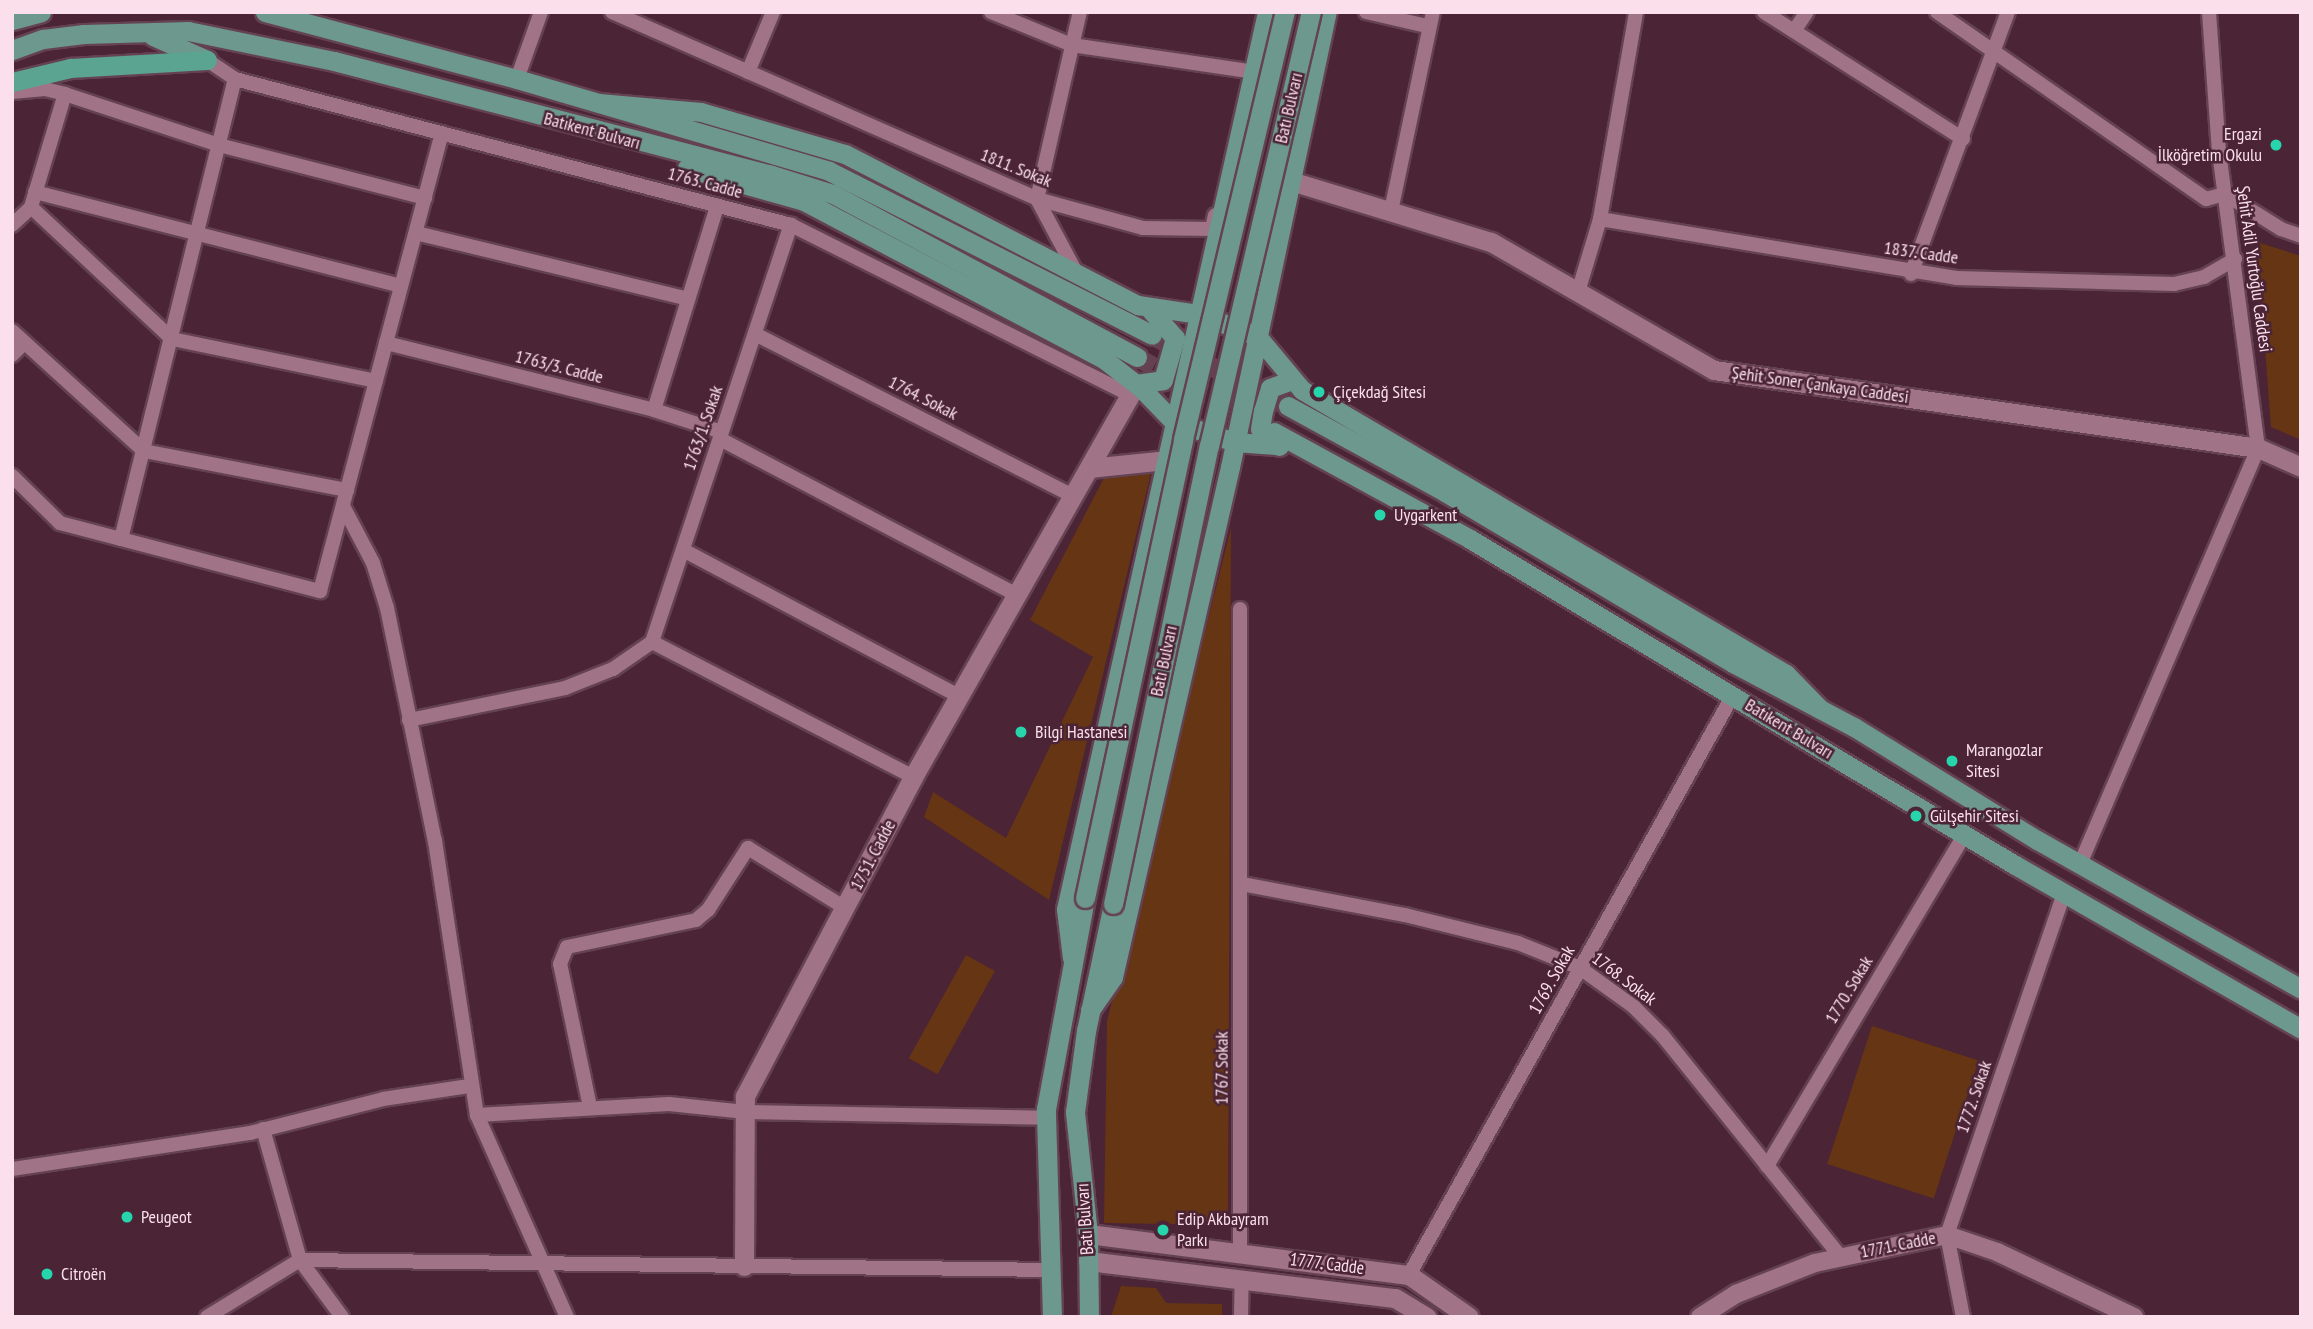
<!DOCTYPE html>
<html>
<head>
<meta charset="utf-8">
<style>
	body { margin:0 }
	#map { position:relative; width:2313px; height:1329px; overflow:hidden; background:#4b2436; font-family:"PT Sans Narrow",sans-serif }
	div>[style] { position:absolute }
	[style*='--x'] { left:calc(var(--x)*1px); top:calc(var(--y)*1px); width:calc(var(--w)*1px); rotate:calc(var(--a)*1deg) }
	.green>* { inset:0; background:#653514; transform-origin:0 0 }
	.primary-tunnel>* { height:19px; margin-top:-9.5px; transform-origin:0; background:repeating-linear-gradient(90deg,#654051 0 19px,transparent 0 29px) }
	.roads { filter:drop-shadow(2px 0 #644253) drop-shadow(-2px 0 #644253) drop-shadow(0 2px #644253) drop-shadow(0 -2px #644253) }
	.minor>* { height:14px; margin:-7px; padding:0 7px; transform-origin:7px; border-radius:7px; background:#a17386 }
	.tertiary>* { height:18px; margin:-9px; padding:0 9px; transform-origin:9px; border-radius:9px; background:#a17386 }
	.secondary>* { height:19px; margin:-9.5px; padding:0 9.5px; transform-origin:9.5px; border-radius:9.5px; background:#a17386 }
	.primary>* { height:19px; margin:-9.5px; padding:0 9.5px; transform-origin:9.5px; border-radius:9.5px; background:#6c988e }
	.trunk>* { height:19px; margin:-9.5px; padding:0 9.5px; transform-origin:9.5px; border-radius:9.5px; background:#5aa491 }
	.bridges { filter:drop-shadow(2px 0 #644253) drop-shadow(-2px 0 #644253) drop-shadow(0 2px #644253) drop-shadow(0 -2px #644253) }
	.primary-bridge>* { height:19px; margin:-9.5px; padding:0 9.5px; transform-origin:9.5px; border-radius:9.5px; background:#6c988e }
	.dots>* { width:19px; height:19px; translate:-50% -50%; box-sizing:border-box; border:4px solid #4b2436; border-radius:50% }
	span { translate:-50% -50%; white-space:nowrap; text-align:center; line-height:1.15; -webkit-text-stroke:5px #4b2436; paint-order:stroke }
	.street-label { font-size:18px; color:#fbe0eb }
	.poi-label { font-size:18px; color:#fbe0eb }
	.right { translate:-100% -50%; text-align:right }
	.left { translate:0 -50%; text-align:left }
	.frame { position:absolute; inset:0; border:14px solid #fbe0eb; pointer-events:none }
</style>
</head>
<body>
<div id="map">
	<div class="green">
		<i style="clip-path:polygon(2257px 242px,2301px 256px,2301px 440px,2271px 427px)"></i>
		<i style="clip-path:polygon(1152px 469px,1049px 900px,924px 817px,933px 792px,1006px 838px,1093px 657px,1030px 620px,1105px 476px)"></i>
		<i style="clip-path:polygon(1231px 528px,1228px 1225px,1104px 1223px,1107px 1021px)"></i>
		<i style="left:966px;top:955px;width:33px;height:118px;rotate:29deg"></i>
		<i style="left:1872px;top:1026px;width:112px;height:145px;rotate:18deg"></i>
		<i style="clip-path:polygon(1121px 1286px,1156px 1288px,1166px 1303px,1222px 1304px,1222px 1317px,1111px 1317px)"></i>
	</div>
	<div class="primary-tunnel">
		<i style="--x:1152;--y:335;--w:153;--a:27.6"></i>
		<i style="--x:1137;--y:357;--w:156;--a:28.7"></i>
	</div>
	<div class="roads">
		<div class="minor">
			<i style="--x:612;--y:12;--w:464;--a:23.7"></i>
			<i style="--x:1037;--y:199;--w:110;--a:15.3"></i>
			<i style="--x:1143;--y:228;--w:69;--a:0.8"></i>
			<i style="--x:1212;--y:229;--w:14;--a:-78"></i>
			<i style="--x:991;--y:12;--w:87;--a:22.2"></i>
			<i style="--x:1072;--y:45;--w:178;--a:8.4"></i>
			<i style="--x:1366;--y:12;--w:63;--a:12.9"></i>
			<i style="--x:1764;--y:12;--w:236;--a:32.5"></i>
			<i style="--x:1937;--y:12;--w:328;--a:34.8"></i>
			<i style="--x:2206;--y:199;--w:20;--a:-15"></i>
			<i style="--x:2225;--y:194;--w:66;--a:32"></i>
			<i style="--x:2281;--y:229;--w:21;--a:19"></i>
			<i style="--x:1794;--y:31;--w:23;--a:-56"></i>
			<i style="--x:207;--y:60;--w:34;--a:34"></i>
			<i style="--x:235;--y:79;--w:575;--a:14.71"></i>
			<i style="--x:791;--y:225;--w:379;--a:26.6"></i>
			<i style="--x:748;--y:72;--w:65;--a:-67.4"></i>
			<i style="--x:517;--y:79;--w:71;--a:-70.3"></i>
			<i style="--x:12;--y:92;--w:33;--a:-5"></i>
			<i style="--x:45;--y:89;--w:21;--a:14"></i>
			<i style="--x:65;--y:94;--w:162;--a:18.3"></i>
			<i style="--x:219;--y:145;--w:213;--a:14.4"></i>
			<i style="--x:35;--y:192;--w:378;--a:14.4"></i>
			<i style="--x:31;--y:207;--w:193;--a:43.1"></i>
			<i style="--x:172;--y:339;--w:208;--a:11.6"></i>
			<i style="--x:1391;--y:211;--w:203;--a:-78.1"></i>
			<i style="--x:1600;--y:219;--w:361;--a:9.4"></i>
			<i style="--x:1956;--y:278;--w:218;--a:1.6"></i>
			<i style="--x:2174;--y:284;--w:31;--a:-13"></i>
			<i style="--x:2204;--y:277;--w:36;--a:-30"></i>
			<i style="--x:12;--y:225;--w:26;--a:-43"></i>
			<i style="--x:31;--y:207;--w:118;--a:-73.3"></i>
			<i style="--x:416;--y:233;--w:280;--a:13.6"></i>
			<i style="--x:1077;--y:274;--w:85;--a:-118.1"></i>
			<i style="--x:1037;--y:199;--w:192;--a:-77.1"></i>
			<i style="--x:1911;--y:274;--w:279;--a:-69.7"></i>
			<i style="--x:1578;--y:292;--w:76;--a:-73.2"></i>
			<i style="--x:1600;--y:219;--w:210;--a:-80.1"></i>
			<i style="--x:12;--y:331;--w:178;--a:42.3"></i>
			<i style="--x:144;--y:451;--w:207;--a:10.9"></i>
			<i style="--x:755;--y:334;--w:357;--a:27"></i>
			<i style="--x:386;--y:343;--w:276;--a:14"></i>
			<i style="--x:654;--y:410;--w:71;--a:17.9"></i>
			<i style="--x:12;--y:355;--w:17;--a:-45"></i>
			<i style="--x:654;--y:410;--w:214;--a:-72.8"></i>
			<i style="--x:720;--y:439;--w:335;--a:27.7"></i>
			<i style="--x:12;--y:476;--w:67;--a:44.4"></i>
			<i style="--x:60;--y:523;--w:269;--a:14.7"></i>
			<i style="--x:320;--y:591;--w:474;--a:-75.1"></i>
			<i style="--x:343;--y:506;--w:64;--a:62.2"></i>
			<i style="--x:373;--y:563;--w:47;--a:72.7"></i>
			<i style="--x:387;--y:608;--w:238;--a:78.4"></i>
			<i style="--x:435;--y:841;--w:277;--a:81.3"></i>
			<i style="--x:477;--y:1115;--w:221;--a:66"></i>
			<i style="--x:121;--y:539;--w:474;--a:-76.1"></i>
			<i style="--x:683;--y:550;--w:312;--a:27.9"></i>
			<i style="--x:652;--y:642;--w:440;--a:-71.6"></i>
			<i style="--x:652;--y:642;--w:294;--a:27.3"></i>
			<i style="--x:409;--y:720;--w:159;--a:-11.6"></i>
			<i style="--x:565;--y:688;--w:52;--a:-21.6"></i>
			<i style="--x:613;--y:669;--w:47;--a:-34.7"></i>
			<i style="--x:2080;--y:864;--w:452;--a:-66.8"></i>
			<i style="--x:2258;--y:448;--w:299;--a:-97.5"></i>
			<i style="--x:2219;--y:152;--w:140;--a:-94.1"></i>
			<i style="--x:1242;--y:884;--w:166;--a:10.8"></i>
			<i style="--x:1405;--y:915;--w:116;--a:13.9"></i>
			<i style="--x:1518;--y:943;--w:67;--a:22"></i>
			<i style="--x:1580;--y:968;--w:67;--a:35.8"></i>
			<i style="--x:1634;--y:1007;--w:41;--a:45"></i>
			<i style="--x:1663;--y:1036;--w:282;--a:51.2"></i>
			<i style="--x:590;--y:1107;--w:146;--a:-101.8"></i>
			<i style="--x:560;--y:964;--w:18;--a:-68"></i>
			<i style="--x:567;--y:947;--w:132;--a:-11.8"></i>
			<i style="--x:696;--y:920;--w:16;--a:-40"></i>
			<i style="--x:708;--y:910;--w:74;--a:-57.2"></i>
			<i style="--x:748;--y:848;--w:114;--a:31.7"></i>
			<i style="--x:477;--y:1115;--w:192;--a:-3.3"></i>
			<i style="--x:669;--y:1104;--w:77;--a:5.9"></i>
			<i style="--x:746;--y:1112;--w:300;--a:1.1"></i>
			<i style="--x:263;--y:1129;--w:136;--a:74.2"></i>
			<i style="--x:300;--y:1260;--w:71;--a:53.6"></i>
			<i style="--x:1767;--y:1166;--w:387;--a:-59.2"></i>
			<i style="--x:12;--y:1169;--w:241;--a:-8.6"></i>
			<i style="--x:250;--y:1133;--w:137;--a:-14.3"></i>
			<i style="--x:383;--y:1099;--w:87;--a:-8.6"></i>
			<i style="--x:1240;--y:1253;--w:644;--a:-90"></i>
			<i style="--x:1409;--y:1275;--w:654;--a:-60.81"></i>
			<i style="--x:207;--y:1317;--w:109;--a:-31.5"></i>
			<i style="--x:300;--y:1260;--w:750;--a:0.76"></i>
			<i style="--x:1241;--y:1317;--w:39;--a:-89"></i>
			<i style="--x:1963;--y:1317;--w:84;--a:-101"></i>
			<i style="--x:1947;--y:1235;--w:361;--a:-71.1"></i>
		</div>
		<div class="tertiary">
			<i style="--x:1700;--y:1317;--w:43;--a:-32.6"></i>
			<i style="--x:1736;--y:1294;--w:85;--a:-21.4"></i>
			<i style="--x:1815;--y:1263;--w:135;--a:-12"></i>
			<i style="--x:1947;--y:1235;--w:53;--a:18.8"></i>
			<i style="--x:1997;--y:1252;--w:152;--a:25.4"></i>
		</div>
		<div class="secondary">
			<i style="--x:1291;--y:181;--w:209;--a:17"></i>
			<i style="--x:1491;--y:242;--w:257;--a:29.9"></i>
			<i style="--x:1714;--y:370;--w:550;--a:8.16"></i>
			<i style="--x:2258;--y:448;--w:47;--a:23.8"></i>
			<i style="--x:1089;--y:468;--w:77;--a:-5.9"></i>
			<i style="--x:1088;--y:1234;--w:324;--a:7.3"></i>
			<i style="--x:1409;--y:1275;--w:73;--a:35"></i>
			<i style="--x:1088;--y:1261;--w:309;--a:6.9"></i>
			<i style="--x:1395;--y:1298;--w:37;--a:31"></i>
			<i style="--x:744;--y:1266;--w:170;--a:-89.7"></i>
			<i style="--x:745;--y:1096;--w:361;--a:-62.2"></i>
			<i style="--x:913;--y:777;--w:452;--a:-60.4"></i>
		</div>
		<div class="primary">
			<i style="--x:265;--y:12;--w:261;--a:14.9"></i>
			<i style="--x:517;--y:79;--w:325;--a:16.4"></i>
			<i style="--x:829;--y:171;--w:362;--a:26.9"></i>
			<i style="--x:12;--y:20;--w:30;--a:-15"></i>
			<i style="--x:153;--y:36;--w:59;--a:24"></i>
			<i style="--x:12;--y:50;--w:33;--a:-20"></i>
			<i style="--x:43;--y:39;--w:41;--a:-7"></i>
			<i style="--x:84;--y:34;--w:104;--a:-1.7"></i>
			<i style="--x:188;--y:31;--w:149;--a:11.6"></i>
			<i style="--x:334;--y:61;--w:449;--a:14.6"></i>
			<i style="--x:769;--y:174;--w:67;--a:17.4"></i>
			<i style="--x:833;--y:194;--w:345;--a:28.2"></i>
			<i style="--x:599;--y:103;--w:102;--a:5"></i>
			<i style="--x:701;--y:112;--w:150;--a:16.3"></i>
			<i style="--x:845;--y:154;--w:330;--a:27.3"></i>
			<i style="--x:1138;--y:305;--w:62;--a:8.4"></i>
			<i style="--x:1199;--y:314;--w:62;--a:20.8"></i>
			<i style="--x:1257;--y:336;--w:70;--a:50.2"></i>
			<i style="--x:1302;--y:390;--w:561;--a:30.4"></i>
			<i style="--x:1786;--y:674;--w:49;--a:45.8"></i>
			<i style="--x:687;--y:168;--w:122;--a:15.8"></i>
			<i style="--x:804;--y:201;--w:340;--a:27.8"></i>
			<i style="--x:1105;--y:360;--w:46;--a:37.9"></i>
			<i style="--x:1141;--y:388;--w:47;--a:45.9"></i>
			<i style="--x:1174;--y:422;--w:64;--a:18.2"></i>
			<i style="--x:1235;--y:442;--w:41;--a:4.2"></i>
			<i style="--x:1136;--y:384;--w:27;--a:-8"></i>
			<i style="--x:1163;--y:380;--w:44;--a:-74.1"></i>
			<i style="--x:1175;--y:338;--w:40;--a:-131"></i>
			<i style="--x:1288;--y:406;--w:179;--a:28.7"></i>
			<i style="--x:1445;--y:492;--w:335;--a:30.7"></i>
			<i style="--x:1733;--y:663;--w:137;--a:27.9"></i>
			<i style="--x:1854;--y:727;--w:215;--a:31.7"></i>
			<i style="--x:2037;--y:840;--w:303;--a:29.4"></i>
			<i style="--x:1274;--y:432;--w:223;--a:28.6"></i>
			<i style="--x:1470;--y:539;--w:635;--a:30.89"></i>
			<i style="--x:2015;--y:865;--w:330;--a:29.8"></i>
			<i style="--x:1279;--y:446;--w:25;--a:-138"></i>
			<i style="--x:1260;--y:429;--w:18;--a:-81"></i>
			<i style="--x:1263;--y:411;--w:24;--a:-73"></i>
			<i style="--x:1270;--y:388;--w:23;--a:-20"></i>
			<i style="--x:1072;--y:958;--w:49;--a:-97"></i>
			<i style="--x:1066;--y:909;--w:919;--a:-77.37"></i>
			<i style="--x:1090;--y:1010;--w:40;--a:-55.1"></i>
			<i style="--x:1113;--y:977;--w:523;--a:-77.08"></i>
			<i style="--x:1230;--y:467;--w:465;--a:-78"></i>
			<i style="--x:1052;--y:1317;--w:208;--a:-91.7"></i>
			<i style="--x:1046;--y:1109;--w:215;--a:-79.5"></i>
			<i style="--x:1089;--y:1317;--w:83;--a:-90.7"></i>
			<i style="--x:1088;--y:1234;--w:123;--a:-96.1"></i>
			<i style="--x:1075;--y:1112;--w:82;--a:-82.3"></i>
			<i style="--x:1086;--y:1031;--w:130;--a:-78"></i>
		</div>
		<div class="trunk">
			<i style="--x:12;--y:82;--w:60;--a:-13.6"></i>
			<i style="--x:70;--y:68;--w:137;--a:-3.3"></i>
		</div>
	</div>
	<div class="bridges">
		<div class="primary-bridge">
			<i style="--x:1085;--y:898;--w:469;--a:-77.9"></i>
			<i style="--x:1183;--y:439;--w:439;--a:-76.6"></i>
			<i style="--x:1113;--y:904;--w:468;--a:-78.2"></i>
			<i style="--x:1209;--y:446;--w:446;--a:-76.8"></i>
		</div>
	</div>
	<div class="dots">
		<i style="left:2276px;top:145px;background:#27d5ad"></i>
		<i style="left:1319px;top:392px;background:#27d5ad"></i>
		<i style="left:1380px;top:515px;background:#27d5ad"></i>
		<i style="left:1021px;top:732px;background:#27d5ad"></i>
		<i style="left:1952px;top:761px;background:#27d5ad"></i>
		<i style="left:1916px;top:816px;background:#27d5ad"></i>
		<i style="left:127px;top:1217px;background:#27d5ad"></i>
		<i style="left:1163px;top:1230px;background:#27d5ad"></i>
		<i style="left:47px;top:1274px;background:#27d5ad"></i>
	</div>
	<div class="street-label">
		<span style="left:1289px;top:108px;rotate:-77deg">Batı Bulvarı</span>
		<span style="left:592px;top:131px;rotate:15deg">Batıkent Bulvarı</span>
		<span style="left:1016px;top:168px;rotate:22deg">1811. Sokak</span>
		<span style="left:705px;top:183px;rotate:15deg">1763. Cadde</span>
		<span style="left:1921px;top:253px;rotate:8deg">1837. Cadde</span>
		<span style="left:2254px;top:269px;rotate:82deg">Şehit Adil Yurtoğlu Caddesi</span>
		<span style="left:559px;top:367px;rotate:14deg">1763/3. Cadde</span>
		<span style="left:1820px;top:385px;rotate:8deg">Şehit Soner Çankaya Caddesi</span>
		<span style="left:923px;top:398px;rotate:27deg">1764. Sokak</span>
		<span style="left:703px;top:428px;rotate:-71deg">1763/1. Sokak</span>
		<span style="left:1164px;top:661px;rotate:-78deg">Batı Bulvarı</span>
		<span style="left:1789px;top:729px;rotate:31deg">Batıkent Bulvarı</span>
		<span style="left:873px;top:855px;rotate:-62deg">1751. Cadde</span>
		<span style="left:1624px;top:979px;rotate:37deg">1768. Sokak</span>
		<span style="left:1552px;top:980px;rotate:-61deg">1769. Sokak</span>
		<span style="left:1849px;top:990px;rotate:-59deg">1770. Sokak</span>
		<span style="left:1222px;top:1068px;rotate:-90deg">1767. Sokak</span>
		<span style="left:1974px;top:1097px;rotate:-71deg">1772. Sokak</span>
		<span style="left:1085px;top:1219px;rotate:-94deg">Batı Bulvarı</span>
		<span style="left:1898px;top:1245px;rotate:-11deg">1771. Cadde</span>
		<span style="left:1327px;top:1264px;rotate:7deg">1777. Cadde</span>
	</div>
	<div class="poi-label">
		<span class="right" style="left:2262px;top:145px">Ergazi<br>İlköğretim Okulu</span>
		<span class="left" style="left:1333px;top:392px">Çiçekdağ Sitesi</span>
		<span class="left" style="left:1394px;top:515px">Uygarkent</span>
		<span class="left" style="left:1035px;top:732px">Bilgi Hastanesi</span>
		<span class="left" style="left:1966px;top:761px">Marangozlar<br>Sitesi</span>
		<span class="left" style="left:1930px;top:816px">Gülşehir Sitesi</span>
		<span class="left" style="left:141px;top:1217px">Peugeot</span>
		<span class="left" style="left:1177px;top:1230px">Edip Akbayram<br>Parkı</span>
		<span class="left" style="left:61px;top:1274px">Citroën</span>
	</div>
	<div class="frame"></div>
</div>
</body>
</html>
